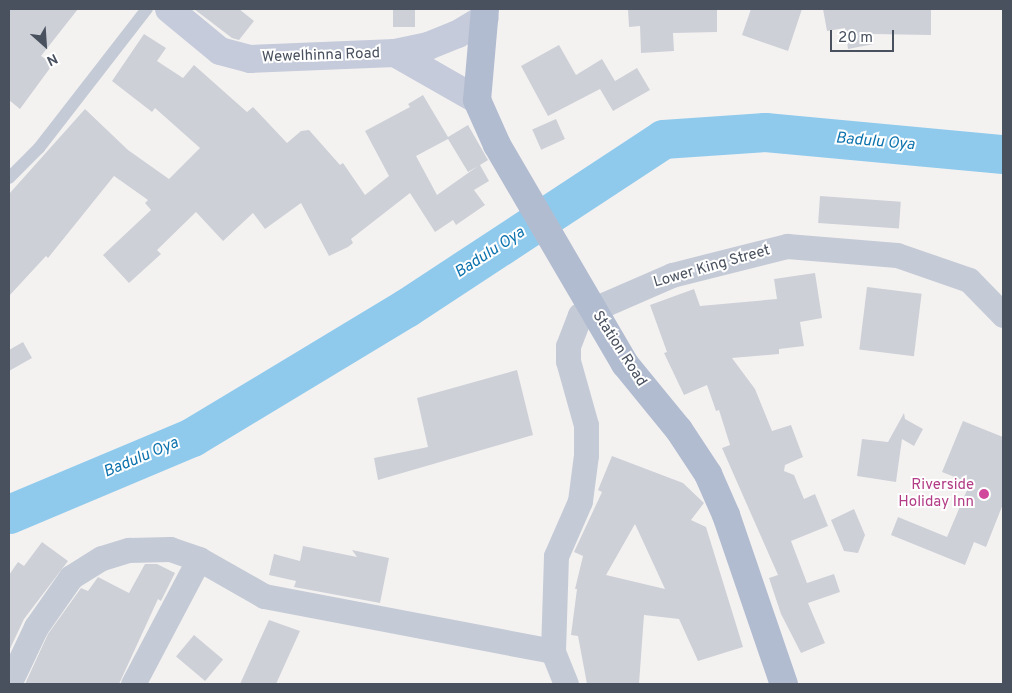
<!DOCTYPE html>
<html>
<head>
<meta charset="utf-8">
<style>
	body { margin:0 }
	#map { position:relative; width:1012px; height:693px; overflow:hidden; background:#f4f2f1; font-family:Overpass,sans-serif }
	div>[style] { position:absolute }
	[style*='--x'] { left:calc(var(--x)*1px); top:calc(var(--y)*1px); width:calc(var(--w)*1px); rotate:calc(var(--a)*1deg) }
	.river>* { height:39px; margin:-19.5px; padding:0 19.5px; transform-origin:19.5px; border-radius:19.5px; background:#8fcaed }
	.building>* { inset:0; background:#cdd0d7; transform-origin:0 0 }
	.lane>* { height:12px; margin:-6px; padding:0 6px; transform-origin:6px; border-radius:6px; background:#c5cbd6 }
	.street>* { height:25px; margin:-12.5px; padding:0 12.5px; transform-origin:12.5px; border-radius:12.5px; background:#c5cbd6 }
	.secondary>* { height:28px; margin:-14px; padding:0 14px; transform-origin:14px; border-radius:14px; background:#c5cbda }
	.primary>* { height:28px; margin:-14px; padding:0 14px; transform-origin:14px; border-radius:14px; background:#b2bcd0 }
	.dots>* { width:14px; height:14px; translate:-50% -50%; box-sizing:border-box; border:2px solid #fff; border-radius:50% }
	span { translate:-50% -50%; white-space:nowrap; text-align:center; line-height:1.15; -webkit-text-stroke:4px #fff; paint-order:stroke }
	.street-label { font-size:15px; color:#49515f }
	.hotel-label { font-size:15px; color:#b23c85 }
	.right { translate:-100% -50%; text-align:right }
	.water-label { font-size:16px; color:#0d73ae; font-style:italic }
	.frame { position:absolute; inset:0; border:10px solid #49515f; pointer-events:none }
	.north { position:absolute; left:20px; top:20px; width:50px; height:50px; -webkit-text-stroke:4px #fff; paint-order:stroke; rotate:154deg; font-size:14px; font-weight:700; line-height:20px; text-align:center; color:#49515f }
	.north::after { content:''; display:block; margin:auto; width:18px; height:22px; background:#49515f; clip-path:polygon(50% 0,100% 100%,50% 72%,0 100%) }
	.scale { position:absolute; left:830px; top:30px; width:64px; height:22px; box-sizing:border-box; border:2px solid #49515f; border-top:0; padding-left:6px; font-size:15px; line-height:18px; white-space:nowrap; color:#49515f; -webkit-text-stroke:4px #fff; paint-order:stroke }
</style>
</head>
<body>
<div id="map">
	<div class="river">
		<i style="--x:9;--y:514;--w:199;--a:-22.8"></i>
		<i style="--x:192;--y:437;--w:250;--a:-31.1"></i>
		<i style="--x:406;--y:308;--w:308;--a:-33.3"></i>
		<i style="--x:663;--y:139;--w:102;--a:-3.9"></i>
		<i style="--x:765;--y:132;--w:239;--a:5.3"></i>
	</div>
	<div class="building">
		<i style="clip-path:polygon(9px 9px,78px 9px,41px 56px,53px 64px,20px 109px,9px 100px)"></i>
		<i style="clip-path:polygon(194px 9px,239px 9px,254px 21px,239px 40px,232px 38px)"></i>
		<i style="left:393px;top:9px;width:22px;height:18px"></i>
		<i style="clip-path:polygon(628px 9px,717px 9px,717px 32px,673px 33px,674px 51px,641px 53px,640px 26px,629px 27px)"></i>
		<i style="clip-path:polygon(751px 9px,802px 9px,788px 51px,742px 35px)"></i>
		<i style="clip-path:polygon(823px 9px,931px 9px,931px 35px,872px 34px,874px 44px,848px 49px,845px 28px,827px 31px)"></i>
		<i style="clip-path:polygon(evenodd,144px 34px,166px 48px,157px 61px,183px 78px,194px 65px,247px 112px,253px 107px,287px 143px,301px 131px,309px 130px,340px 165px,343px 163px,365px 195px,389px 176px,365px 131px,410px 107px,408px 104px,423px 95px,448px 137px,468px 125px,488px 160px,480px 165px,489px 181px,474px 190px,485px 205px,456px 225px,453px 220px,435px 232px,410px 193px,351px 239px,353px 243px,348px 247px,329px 256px,301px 203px,265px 229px,253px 213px,223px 241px,196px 212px,157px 250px,161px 254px,129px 283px,103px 255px,151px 210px,145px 203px,148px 200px,114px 176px,48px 258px,46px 256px,9px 296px,9px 194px,85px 109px,128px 150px,169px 179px,200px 148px,155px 108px,152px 112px,112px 81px,144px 34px,448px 139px,468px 172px,478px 166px,437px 195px,416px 156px,448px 139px)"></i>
		<i style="clip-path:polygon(559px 45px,576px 75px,602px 59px,615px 81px,637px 68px,650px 90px,613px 111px,600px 89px,548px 116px,521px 66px)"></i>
		<i style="left:556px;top:119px;width:22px;height:26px;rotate:66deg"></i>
		<i style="left:820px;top:196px;width:81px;height:27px;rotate:4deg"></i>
		<i style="clip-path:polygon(815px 273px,822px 318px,800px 322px,804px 346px,779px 349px,779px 354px,732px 358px,755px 389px,772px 431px,791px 425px,803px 457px,785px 465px,784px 471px,794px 475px,804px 499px,815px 494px,828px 526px,791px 541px,807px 583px,834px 574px,840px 592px,808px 603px,825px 643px,801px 653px,781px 614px,769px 578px,778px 575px,722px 448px,730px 445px,719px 410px,716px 411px,707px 385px,684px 395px,664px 353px,667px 352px,650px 305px,694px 289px,700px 306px,777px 299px,774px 279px)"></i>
		<i style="left:867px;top:287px;width:55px;height:63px;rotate:7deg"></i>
		<i style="clip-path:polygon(23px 342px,32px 358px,9px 371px,9px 350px)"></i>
		<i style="clip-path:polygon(517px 370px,533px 435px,378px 480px,374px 458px,428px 447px,417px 398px)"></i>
		<i style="clip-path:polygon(904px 413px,905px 419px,923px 429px,914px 446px,902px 439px,896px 482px,857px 476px,862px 439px,888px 442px)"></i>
		<i style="clip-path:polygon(963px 421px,1003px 437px,1003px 504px,986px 547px,974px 542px,965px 565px,891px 535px,898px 517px,947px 537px,970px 483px,942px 472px)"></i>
		<i style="clip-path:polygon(evenodd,612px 456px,683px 483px,704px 503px,691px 520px,706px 527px,743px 647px,698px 661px,679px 619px,644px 615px,639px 684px,587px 684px,578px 636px,571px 635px,577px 589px,575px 589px,583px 556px,574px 552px,602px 492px,598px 490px,612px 456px,635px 524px,665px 589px,606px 575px,635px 524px)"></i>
		<i style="clip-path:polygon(854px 509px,865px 535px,858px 553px,844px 551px,831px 520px)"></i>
		<i style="clip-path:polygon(42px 542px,68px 561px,24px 619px,9px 651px,9px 575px,18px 562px,24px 566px)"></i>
		<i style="clip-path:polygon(303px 546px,357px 557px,352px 550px,389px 558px,380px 603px,294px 587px,296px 581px,269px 575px,274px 554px,300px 561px)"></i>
		<i style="clip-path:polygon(145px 564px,157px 564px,175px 573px,161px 601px,158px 599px,119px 684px,25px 684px,48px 634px,81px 588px,88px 591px,98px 577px,129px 593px)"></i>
		<i style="clip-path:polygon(269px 620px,300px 631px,276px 684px,240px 684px)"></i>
		<i style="left:194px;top:635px;width:38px;height:28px;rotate:40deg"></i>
	</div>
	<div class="lane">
		<i style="--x:9;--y:178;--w:42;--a:-45"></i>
		<i style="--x:39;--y:148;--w:176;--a:-52.2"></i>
	</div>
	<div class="street">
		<i style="--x:9;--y:684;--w:63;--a:-64.7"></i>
		<i style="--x:36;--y:627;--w:61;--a:-55"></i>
		<i style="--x:71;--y:577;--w:36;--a:-32"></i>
		<i style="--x:102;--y:558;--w:28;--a:-17"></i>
		<i style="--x:129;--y:550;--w:41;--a:-1.4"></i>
		<i style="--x:170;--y:549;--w:31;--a:19"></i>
		<i style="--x:199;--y:559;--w:75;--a:29.6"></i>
		<i style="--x:264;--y:596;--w:294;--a:10.8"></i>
		<i style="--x:133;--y:684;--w:141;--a:-62.2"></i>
		<i style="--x:566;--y:684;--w:35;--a:-112"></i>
		<i style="--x:553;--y:651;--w:95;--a:-88.2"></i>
		<i style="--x:556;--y:556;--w:60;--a:-66.4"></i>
		<i style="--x:580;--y:501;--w:46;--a:-82.6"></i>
		<i style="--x:586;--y:455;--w:30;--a:-90"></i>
		<i style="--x:586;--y:425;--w:66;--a:-105.7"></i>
		<i style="--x:568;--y:361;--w:15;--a:-90"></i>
		<i style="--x:568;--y:346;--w:33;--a:-69"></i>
		<i style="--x:580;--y:315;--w:100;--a:-23.5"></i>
		<i style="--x:672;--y:275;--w:119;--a:-14.2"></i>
		<i style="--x:787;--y:246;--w:110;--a:4.7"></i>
		<i style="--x:897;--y:255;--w:76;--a:19.1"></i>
		<i style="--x:969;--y:280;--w:49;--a:45.8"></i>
	</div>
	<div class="secondary">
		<i style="--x:169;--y:9;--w:66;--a:39.5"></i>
		<i style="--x:220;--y:51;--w:31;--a:15"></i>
		<i style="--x:250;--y:59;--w:145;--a:-2.4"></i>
		<i style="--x:395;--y:53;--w:95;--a:29.8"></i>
		<i style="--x:395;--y:53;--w:34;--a:-12"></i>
		<i style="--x:428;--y:46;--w:32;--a:-22"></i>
		<i style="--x:458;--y:34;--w:31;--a:-31"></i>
	</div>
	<div class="primary">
		<i style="--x:485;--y:9;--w:91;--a:95"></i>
		<i style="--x:477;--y:100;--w:49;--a:66"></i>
		<i style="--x:497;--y:145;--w:254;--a:59.7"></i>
		<i style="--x:625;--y:364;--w:85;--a:50.7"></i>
		<i style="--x:679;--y:430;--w:53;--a:56.6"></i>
		<i style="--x:708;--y:474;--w:45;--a:66.3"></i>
		<i style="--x:726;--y:515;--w:179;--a:71.1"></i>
	</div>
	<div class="dots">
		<i style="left:984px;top:494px;background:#d1479c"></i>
	</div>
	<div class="street-label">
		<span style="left:321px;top:56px;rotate:-2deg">Wewelhinna Road</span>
		<span style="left:712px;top:267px;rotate:-16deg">Lower King Street</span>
		<span style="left:619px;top:349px;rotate:57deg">Station Road</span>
	</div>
	<div class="hotel-label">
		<span class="right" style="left:974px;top:494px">Riverside<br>Holiday Inn</span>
	</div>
	<div class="water-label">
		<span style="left:875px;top:142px;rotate:5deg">Badulu Oya</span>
		<span style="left:490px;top:253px;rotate:-33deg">Badulu Oya</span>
		<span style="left:141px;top:458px;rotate:-23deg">Badulu Oya</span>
	</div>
	<div class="frame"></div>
	<div class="north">N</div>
	<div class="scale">20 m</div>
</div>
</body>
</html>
